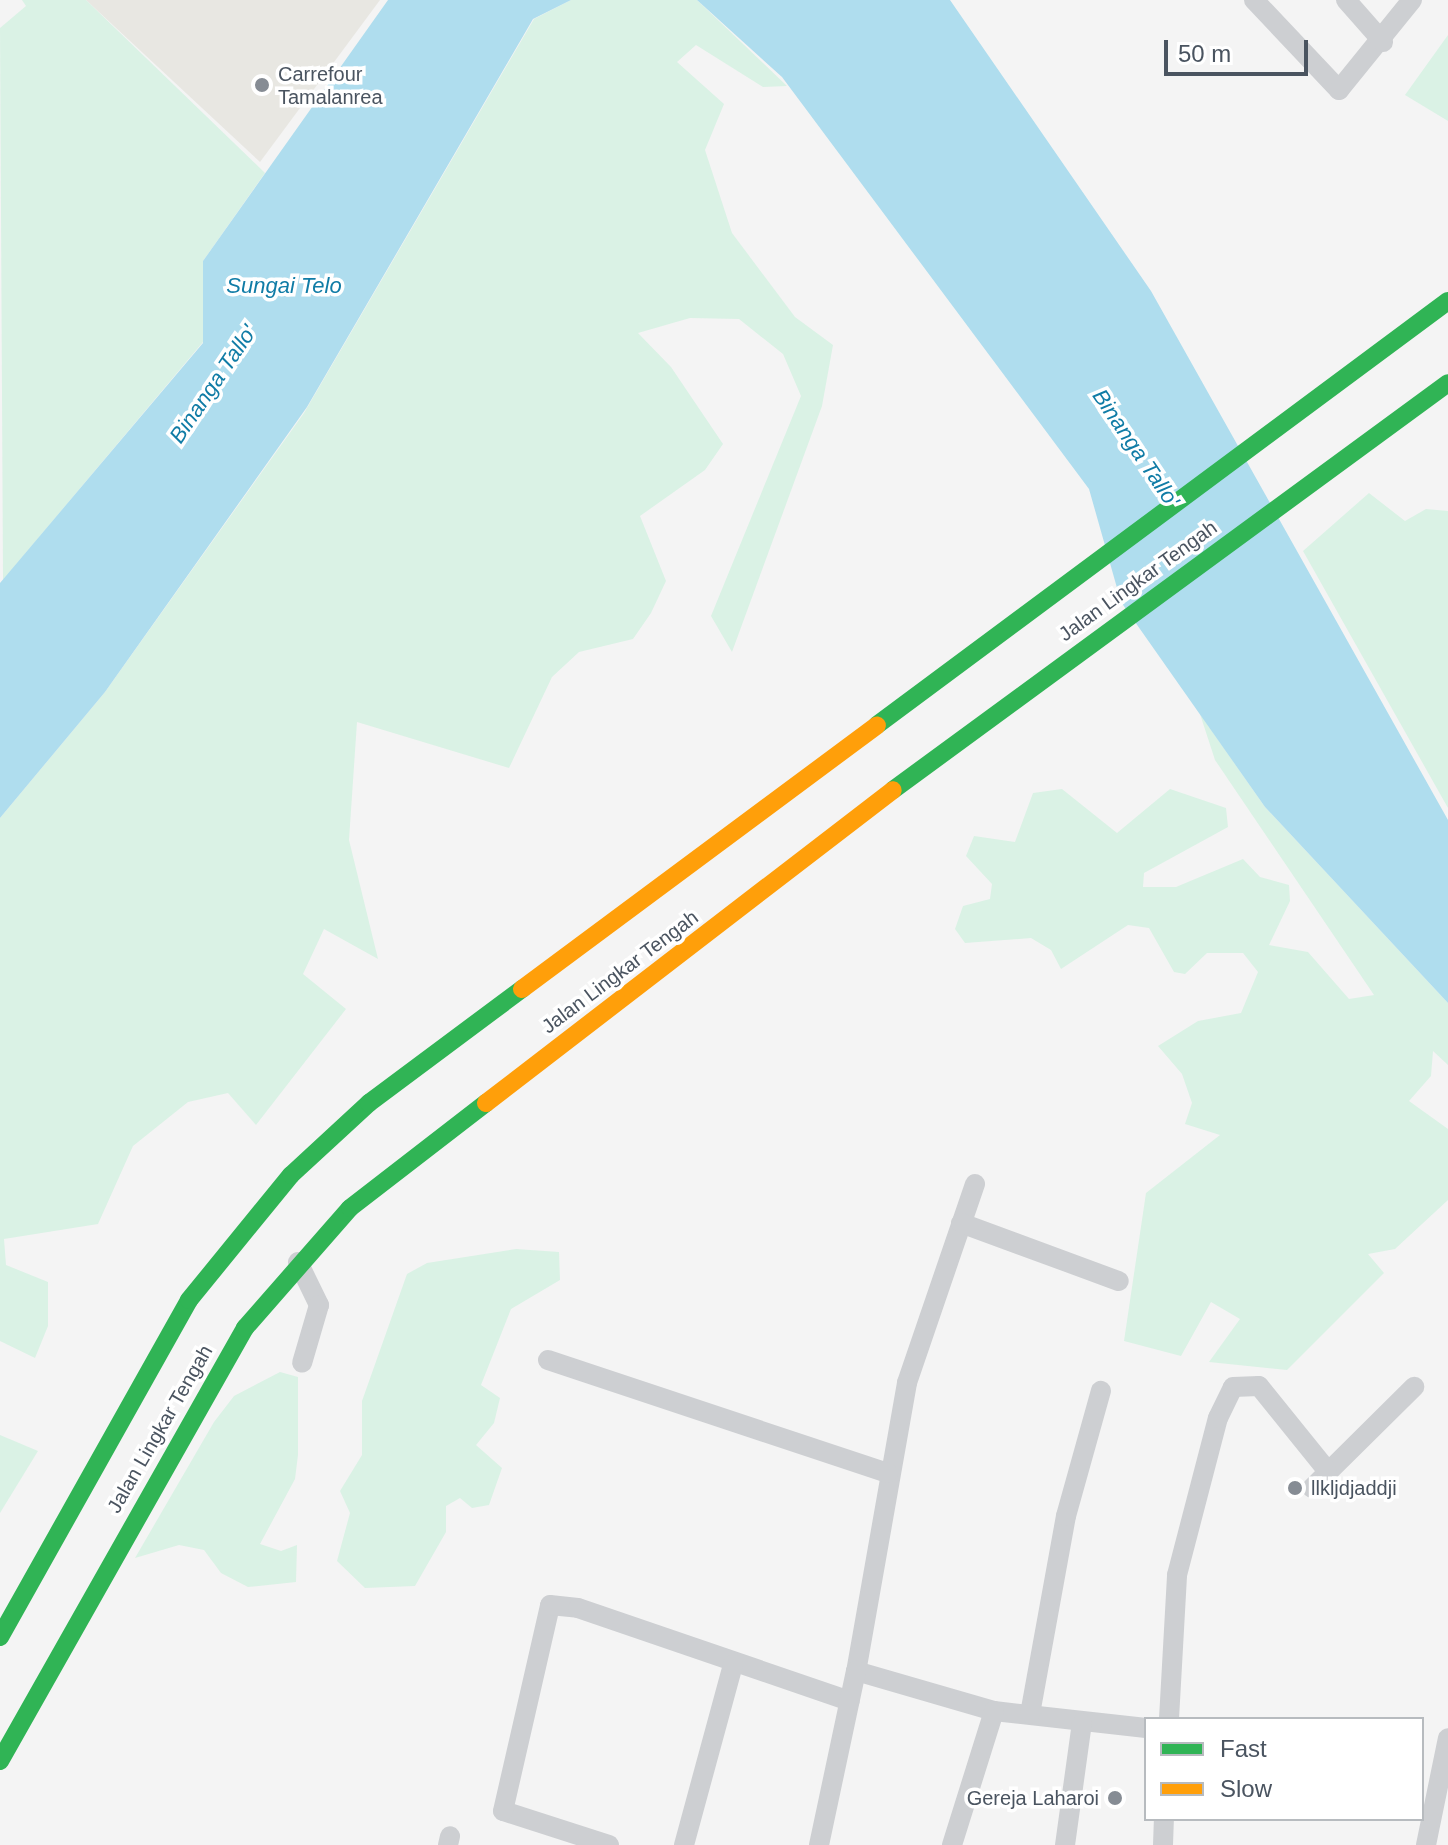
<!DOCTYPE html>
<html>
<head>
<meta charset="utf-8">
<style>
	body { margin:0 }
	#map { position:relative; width:1448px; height:1845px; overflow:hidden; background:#f4f4f4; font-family:Arial,sans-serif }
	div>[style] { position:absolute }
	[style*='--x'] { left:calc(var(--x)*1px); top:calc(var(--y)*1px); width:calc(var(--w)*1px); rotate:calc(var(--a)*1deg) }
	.commercial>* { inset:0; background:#e8e7e2 }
	.green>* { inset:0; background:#daf2e5 }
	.water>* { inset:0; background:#afddee }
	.street>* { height:20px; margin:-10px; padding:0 10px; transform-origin:10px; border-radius:10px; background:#cdcfd2 }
	.fast>* { height:18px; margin:-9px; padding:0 9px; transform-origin:9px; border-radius:9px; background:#30b455 }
	.slow>* { height:18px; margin:-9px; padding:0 9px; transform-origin:9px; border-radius:9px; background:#ff9f0a }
	.dots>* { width:22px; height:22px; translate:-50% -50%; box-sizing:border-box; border:4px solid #fff; border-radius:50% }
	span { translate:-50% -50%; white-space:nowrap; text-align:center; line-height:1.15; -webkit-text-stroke:7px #fff; paint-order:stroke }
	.poi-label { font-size:20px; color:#4a5460 }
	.left { translate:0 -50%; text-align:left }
	.right { translate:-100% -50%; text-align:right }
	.street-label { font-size:20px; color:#4a5460 }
	.water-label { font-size:22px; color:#107ca6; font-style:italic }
	.legend { position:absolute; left:1144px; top:1717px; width:280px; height:104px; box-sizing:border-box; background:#fff; border:2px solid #b7bbbf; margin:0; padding:10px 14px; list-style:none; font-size:24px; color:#4a5460 }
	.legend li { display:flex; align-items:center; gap:16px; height:40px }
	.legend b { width:40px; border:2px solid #b7bbbf }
	.scale { position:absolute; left:1164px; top:40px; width:144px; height:36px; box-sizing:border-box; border:4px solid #4a5460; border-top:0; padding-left:10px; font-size:24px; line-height:28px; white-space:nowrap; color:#4a5460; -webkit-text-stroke:6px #fff; paint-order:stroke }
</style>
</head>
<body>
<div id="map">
	<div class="commercial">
		<i style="clip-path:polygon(86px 0,380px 0,260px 162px)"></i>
	</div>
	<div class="green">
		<i style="clip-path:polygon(22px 0,86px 0,265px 173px,203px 261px,203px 342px,3px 580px,0 28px,26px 6px)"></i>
		<i style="clip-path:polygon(571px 0,697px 0,787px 86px,763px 87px,696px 45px,677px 62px,724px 104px,705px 150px,732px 233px,795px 317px,833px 345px,822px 406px,732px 652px,711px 616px,801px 396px,783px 354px,739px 319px,690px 318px,638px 333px,671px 367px,723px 444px,705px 470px,640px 516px,666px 581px,651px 613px,633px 639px,579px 652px,552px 677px,509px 768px,357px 722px,349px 840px,378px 959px,324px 929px,303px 974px,346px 1009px,256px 1125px,228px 1093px,188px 1102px,133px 1146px,98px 1224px,4px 1239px,6px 1265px,48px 1282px,48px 1326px,35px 1358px,0 1341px,0 818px,105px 692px,304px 413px,534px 19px)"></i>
		<i style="clip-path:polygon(1448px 35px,1448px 121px,1405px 95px)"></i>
		<i style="clip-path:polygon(1369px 493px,1405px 521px,1426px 509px,1448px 511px,1448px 808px,1303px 551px)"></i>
		<i style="clip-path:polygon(1200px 714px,1265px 807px,1448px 1003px,1448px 1065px,1433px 1051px,1431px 1076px,1409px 1101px,1448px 1129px,1448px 1200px,1395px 1249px,1368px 1254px,1384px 1273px,1287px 1370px,1209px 1362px,1240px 1319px,1211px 1302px,1181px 1356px,1124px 1341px,1146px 1193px,1220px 1135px,1185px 1124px,1192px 1103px,1182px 1074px,1158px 1046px,1198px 1021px,1241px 1013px,1258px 972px,1243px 953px,1207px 953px,1185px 974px,1174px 972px,1149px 928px,1128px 925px,1061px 969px,1051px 950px,1031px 938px,965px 943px,955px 929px,963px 906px,990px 899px,992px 884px,966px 856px,974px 836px,1015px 842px,1033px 793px,1062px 789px,1117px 833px,1170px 789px,1226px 808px,1228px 827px,1144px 873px,1143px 887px,1176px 887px,1243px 859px,1260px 877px,1289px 885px,1290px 901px,1269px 945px,1308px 952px,1349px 999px,1374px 995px,1215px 760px)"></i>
		<i style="clip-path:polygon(516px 1249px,559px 1252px,560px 1280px,511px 1309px,481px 1385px,500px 1398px,494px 1423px,476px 1445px,502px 1468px,489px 1505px,472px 1508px,460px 1498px,446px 1506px,446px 1532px,415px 1586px,365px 1588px,337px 1561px,350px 1513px,340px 1491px,362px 1455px,362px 1401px,407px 1274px,427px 1263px)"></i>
		<i style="clip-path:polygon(280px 1372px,298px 1377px,298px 1455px,295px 1479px,260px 1544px,281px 1551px,297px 1545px,296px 1582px,248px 1587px,221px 1573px,204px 1550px,179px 1545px,135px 1558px,214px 1422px,234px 1396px)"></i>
		<i style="clip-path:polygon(0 1435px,38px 1451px,0 1513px)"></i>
	</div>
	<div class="water">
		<i style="clip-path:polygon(388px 0,571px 0,533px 19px,307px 407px,105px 692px,0 818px,0 583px,203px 343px,203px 261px)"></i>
		<i style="clip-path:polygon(697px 0,950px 0,1151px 291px,1448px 820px,1448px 1003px,1265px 807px,1121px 602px,1089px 489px,782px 77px)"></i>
	</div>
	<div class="street">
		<i style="--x:1254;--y:0;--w:124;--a:46.6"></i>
		<i style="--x:1339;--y:90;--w:116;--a:-51"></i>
		<i style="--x:1346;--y:0;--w:56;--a:48.6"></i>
		<i style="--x:975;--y:1184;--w:210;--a:108.9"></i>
		<i style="--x:907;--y:1383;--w:292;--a:100"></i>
		<i style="--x:856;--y:1671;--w:144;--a:16.2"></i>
		<i style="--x:994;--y:1711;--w:153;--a:6.4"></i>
		<i style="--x:961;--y:1223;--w:168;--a:20.2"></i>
		<i style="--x:298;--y:1262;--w:48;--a:64"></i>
		<i style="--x:319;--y:1305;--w:60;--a:106.3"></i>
		<i style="--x:548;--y:1360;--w:358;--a:18.4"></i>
		<i style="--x:1312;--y:1488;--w:144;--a:-44.7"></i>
		<i style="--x:1030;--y:1714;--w:201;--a:-79.7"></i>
		<i style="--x:1066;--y:1516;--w:130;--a:-74.4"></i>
		<i style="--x:1169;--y:1719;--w:144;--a:-86.8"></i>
		<i style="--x:1177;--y:1575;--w:162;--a:-75.4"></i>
		<i style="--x:1218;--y:1418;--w:34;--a:-64"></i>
		<i style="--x:1233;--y:1387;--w:26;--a:-2"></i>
		<i style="--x:1259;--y:1386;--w:107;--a:51.1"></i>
		<i style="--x:448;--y:1845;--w:9;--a:-77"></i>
		<i style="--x:609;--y:1845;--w:111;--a:-162.2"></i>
		<i style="--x:503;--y:1811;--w:211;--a:-77.1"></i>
		<i style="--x:550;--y:1605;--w:28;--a:6"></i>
		<i style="--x:578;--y:1608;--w:287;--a:18.9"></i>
		<i style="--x:684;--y:1845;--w:187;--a:-74.8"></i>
		<i style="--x:819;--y:1845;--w:178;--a:-78"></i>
		<i style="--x:952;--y:1845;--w:140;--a:-72.6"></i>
		<i style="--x:1065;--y:1845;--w:123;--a:-82.1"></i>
		<i style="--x:1163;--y:1845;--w:26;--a:-88"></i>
		<i style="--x:1426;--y:1845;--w:109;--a:-78.4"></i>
	</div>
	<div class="fast">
		<i style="--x:877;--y:725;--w:711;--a:-36.6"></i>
		<i style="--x:893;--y:790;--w:688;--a:-36.25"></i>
		<i style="--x:0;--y:1637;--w:386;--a:-60.7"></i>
		<i style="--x:189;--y:1300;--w:161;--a:-50.8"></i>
		<i style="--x:291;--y:1175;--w:106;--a:-42.7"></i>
		<i style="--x:369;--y:1103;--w:191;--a:-36.7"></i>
		<i style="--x:0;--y:1761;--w:498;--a:-60.5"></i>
		<i style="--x:245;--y:1328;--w:159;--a:-48.8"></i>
		<i style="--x:350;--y:1208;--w:172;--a:-37.7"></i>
	</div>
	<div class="slow">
		<i style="--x:522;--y:989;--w:442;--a:-36.6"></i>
		<i style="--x:486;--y:1103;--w:513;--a:-37.56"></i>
	</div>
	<div class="dots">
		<i style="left:262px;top:85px;background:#868c94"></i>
		<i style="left:1295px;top:1488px;background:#868c94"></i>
		<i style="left:1115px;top:1798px;background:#868c94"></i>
	</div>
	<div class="poi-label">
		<span class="left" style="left:278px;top:86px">Carrefour<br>Tamalanrea</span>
		<span class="left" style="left:1311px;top:1488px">llkljdjaddji</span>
		<span class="right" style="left:1099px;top:1798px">Gereja Laharoi</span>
	</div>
	<div class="street-label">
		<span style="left:1138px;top:581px;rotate:-36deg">Jalan Lingkar Tengah</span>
		<span style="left:620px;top:972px;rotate:-37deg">Jalan Lingkar Tengah</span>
		<span style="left:160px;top:1429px;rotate:-60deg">Jalan Lingkar Tengah</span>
	</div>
	<div class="water-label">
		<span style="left:284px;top:286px">Sungai Telo</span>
		<span style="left:213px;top:384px;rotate:-56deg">Binanga Tallo'</span>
		<span style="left:1136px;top:448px;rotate:56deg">Binanga Tallo'</span>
	</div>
	<ul class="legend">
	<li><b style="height:10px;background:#30b455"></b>Fast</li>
	<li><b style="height:10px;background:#ff9f0a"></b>Slow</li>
	</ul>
	<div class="scale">50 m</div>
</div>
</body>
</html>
